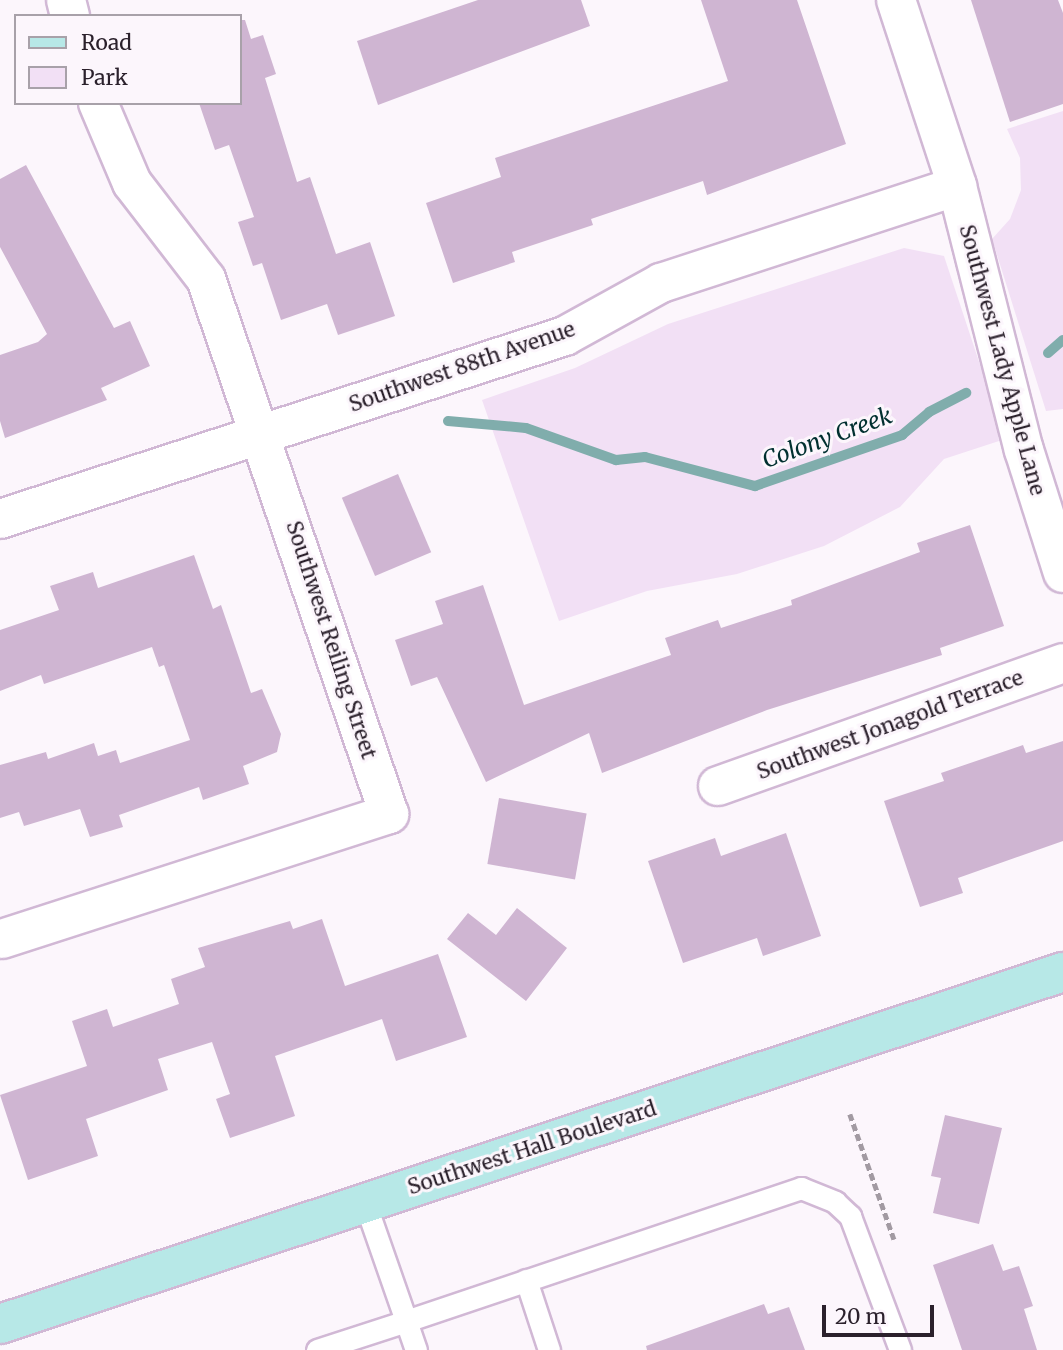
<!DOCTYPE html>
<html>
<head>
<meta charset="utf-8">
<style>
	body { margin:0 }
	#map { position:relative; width:1063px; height:1350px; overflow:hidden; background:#fcf6fc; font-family:Merriweather,serif }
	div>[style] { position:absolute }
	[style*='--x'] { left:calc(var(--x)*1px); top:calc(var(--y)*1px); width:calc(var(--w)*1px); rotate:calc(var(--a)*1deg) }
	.green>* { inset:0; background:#f2e0f5 }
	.stream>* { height:10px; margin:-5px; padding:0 5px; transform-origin:5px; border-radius:5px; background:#80adac }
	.building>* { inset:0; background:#cfb5d2; transform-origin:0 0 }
	.path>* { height:4.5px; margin-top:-2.25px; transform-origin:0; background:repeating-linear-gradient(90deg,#a29aa2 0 7px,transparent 0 10.5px) }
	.roads { filter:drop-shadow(2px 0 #d1b8d5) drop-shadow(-2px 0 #d1b8d5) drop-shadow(0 2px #d1b8d5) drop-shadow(0 -2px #d1b8d5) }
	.lane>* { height:21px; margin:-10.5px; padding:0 10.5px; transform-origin:10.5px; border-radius:10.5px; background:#fff }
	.street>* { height:38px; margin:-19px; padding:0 19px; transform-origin:19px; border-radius:19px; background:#fff }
	.secondary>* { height:38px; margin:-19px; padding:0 19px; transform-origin:19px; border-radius:19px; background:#b7e8e7 }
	span { translate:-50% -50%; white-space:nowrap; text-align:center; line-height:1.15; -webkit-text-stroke:6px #fcf6fc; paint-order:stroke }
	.street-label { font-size:21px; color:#2b212c }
	.water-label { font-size:23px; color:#013030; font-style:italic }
	.legend { position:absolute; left:14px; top:14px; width:228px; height:91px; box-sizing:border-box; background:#fcf6fc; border:2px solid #a8a1a9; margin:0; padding:9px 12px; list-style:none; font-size:21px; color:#2b212c }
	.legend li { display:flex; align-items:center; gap:14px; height:35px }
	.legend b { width:35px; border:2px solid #a8a1a9 }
	.scale { position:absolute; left:822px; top:1305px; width:112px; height:32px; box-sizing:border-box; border:4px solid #2b212c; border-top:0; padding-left:9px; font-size:21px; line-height:24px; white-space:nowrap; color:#2b212c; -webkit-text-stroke:5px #fcf6fc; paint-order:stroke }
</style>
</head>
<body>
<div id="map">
	<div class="green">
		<i style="clip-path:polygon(1063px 111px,1063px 409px,1046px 411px,992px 239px,1010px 219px,1021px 190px,1020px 158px,1007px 129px)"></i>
		<i style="clip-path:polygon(904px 248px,944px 256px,993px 404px,999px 441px,944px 459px,900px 507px,824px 546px,737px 574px,647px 591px,559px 621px,482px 400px,575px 368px,668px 324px)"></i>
	</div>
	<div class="stream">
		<i style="--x:1048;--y:353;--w:20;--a:-41"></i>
		<i style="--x:448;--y:421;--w:78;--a:5.1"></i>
		<i style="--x:526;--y:428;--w:96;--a:19.6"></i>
		<i style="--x:616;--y:460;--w:29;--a:-6"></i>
		<i style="--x:645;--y:457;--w:114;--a:14.8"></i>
		<i style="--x:755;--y:486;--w:156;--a:-19.1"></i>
		<i style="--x:902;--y:435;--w:35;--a:-40"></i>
		<i style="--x:929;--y:412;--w:42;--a:-27.2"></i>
	</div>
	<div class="building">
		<i style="clip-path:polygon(478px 0,581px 0,590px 26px,378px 105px,357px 41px)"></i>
		<i style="clip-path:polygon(701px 0,797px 0,846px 144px,707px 195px,703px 181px,591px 219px,593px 225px,512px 252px,515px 262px,453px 283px,426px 203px,501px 177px,495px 158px,728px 81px)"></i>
		<i style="clip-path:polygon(971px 0,1058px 0,1063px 13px,1063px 104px,1010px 122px)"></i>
		<i style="clip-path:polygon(240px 20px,245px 20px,251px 39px,263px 35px,276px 74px,265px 78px,297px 182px,310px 177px,336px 254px,370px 242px,395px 316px,338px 335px,327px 304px,281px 320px,262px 263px,253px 266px,238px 222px,254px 217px,229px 145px,215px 150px,199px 103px,240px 103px)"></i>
		<i style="clip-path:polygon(26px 165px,114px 328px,130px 321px,150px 366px,101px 388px,107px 400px,5px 438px,0 421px,0 355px,38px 342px,47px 334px,0 247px,0 179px)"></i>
		<i style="left:398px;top:474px;width:85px;height:61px;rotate:67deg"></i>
		<i style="clip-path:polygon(970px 525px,1004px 626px,940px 648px,942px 655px,767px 710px,602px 773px,589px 733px,486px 782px,437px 677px,411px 686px,395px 640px,443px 624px,435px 601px,483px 585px,524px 705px,671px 655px,665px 638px,718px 620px,721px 628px,792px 605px,791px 600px,920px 552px,917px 543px)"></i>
		<i style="clip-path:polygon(194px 555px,213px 609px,221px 605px,251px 693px,262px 689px,281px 734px,277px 752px,243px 766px,249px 784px,203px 800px,199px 787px,119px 815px,123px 827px,90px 837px,80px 809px,24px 826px,19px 812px,0 818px,0 765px,46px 752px,48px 759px,94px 743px,98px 756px,116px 750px,120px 763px,190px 740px,164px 665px,159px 667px,152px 647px,44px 684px,41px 675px,0 691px,0 630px,59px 610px,50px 586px,93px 572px,98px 588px)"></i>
		<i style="clip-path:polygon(1063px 741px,1063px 841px,958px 878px,963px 893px,920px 907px,884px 801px,944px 781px,941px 773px,1023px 745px,1026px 753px)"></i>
		<i style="left:499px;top:798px;width:89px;height:67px;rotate:10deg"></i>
		<i style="clip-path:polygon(786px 833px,821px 936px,763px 956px,757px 938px,683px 963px,648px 861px,715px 838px,721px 856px)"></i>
		<i style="clip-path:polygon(517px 908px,567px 948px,526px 1001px,447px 939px,468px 913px,496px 935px)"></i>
		<i style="clip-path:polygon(322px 919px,345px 986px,438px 954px,467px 1037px,396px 1061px,382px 1019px,275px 1056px,295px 1116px,230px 1138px,216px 1099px,230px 1094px,212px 1042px,158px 1059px,168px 1090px,86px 1119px,98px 1156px,28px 1180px,0 1095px,87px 1066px,72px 1021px,107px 1009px,113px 1027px,179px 1004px,171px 979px,205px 967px,198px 948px,290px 921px,293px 929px)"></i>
		<i style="clip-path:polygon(945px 1115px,1002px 1128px,979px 1224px,933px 1213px,941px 1178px,931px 1176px)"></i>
		<i style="clip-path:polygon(993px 1244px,1003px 1271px,1019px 1266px,1033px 1306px,1024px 1309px,1037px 1350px,962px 1350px,933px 1265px)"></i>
		<i style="clip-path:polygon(764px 1304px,768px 1314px,789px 1307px,805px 1350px,647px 1350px,646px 1346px)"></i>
	</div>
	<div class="path">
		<i style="--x:850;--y:1114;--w:133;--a:70.6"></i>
	</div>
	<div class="roads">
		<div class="lane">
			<i style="--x:365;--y:1203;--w:125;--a:70.8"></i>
			<i style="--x:406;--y:1321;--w:417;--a:-18.6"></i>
			<i style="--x:801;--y:1188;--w:37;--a:22"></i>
			<i style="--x:835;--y:1202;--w:21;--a:43"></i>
			<i style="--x:850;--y:1216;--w:143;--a:69.5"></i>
			<i style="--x:526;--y:1280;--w:74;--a:71.8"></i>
			<i style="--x:317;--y:1350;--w:94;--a:-18"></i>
			<i style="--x:406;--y:1321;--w:31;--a:71"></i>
		</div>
		<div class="street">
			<i style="--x:66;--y:0;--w:16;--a:76"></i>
			<i style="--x:896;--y:0;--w:196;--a:71.8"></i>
			<i style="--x:957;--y:186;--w:272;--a:75.8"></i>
			<i style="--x:1024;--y:450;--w:129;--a:72.4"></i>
			<i style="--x:0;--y:519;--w:594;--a:-17.95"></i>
			<i style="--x:565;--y:336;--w:110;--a:-28.9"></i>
			<i style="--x:661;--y:283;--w:311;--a:-18.1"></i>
			<i style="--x:718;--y:786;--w:366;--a:-19.6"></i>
			<i style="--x:2;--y:939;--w:407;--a:-17.9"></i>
			<i style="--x:389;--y:814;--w:565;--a:-108.88"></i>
			<i style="--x:206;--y:279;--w:121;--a:-127.6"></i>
			<i style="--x:132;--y:183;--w:87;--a:-113"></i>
		</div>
		<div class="secondary">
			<i style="--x:0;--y:1324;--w:1120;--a:-18.32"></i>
		</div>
	</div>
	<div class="street-label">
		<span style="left:1002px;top:360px;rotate:75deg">Southwest Lady Apple Lane</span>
		<span style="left:462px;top:367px;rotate:-19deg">Southwest 88th Avenue</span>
		<span style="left:331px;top:640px;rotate:72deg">Southwest Reiling Street</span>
		<span style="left:890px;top:725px;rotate:-20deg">Southwest Jonagold Terrace</span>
		<span style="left:532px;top:1148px;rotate:-18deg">Southwest Hall Boulevard</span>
	</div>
	<div class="water-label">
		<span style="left:827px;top:438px;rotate:-20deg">Colony Creek</span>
	</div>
	<ul class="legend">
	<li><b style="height:9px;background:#b7e8e7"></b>Road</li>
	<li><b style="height:19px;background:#f2e0f5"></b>Park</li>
	</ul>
	<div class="scale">20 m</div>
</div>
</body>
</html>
